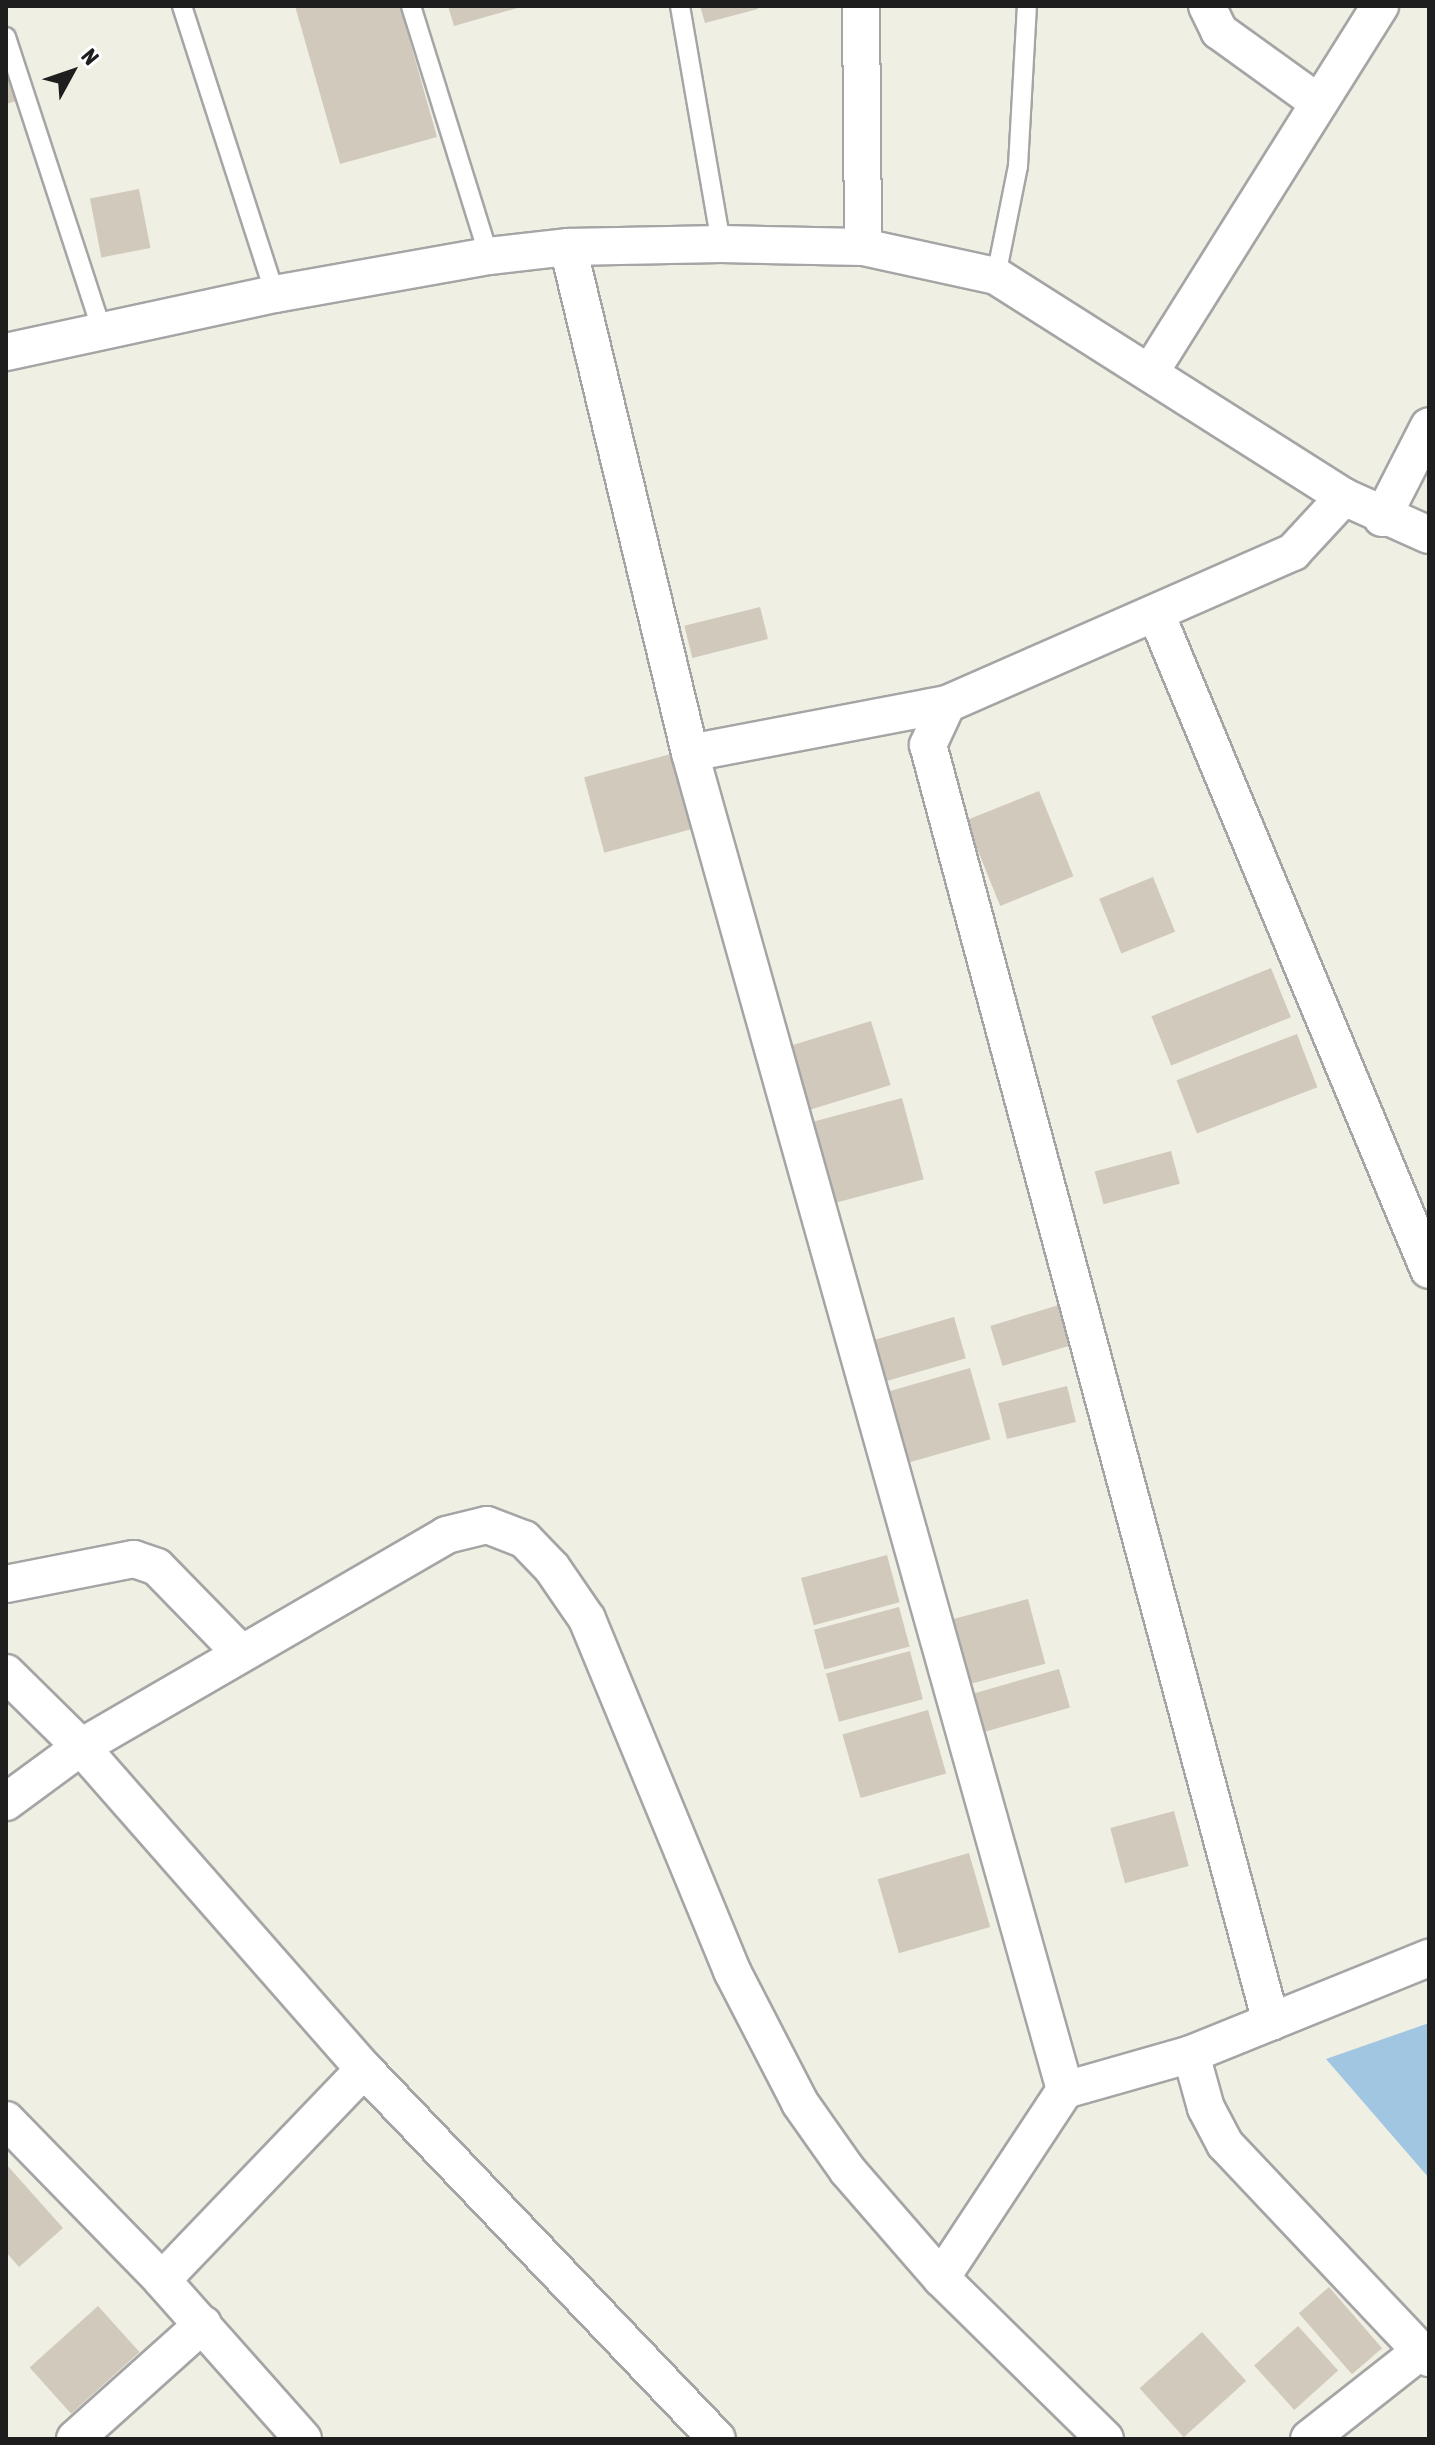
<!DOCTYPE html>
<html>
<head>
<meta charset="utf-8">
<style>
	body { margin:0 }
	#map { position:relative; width:1435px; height:2445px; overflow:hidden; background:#f0efe3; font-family:"Asap Condensed",sans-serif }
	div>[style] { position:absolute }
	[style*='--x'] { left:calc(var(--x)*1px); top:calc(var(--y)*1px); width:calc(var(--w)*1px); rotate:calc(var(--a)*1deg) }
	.water>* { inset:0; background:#a0c6e2 }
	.building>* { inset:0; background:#d1c9bc; transform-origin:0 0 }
	.roads { filter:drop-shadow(2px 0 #a5a5a5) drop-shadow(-2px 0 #a5a5a5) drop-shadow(0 2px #a5a5a5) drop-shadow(0 -2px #a5a5a5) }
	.service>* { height:18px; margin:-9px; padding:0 9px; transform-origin:9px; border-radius:9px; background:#fff }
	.minor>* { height:36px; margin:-18px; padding:0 18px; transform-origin:18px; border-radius:18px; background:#fff }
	span { translate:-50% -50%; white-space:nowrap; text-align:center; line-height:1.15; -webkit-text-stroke:7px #fff; paint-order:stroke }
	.frame { position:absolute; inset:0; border:8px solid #1e1e1e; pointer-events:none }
	.north { position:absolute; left:32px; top:32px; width:80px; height:80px; -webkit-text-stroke:6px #fff; paint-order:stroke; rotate:50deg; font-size:22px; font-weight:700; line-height:32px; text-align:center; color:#1e1e1e }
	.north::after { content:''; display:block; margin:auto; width:28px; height:36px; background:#1e1e1e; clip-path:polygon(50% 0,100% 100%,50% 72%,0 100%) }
</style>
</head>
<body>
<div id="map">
	<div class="water">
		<i style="clip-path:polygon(1429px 2023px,1429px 2178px,1326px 2059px)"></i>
	</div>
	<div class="building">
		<i style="clip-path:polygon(295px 6px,400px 6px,437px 137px,340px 164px)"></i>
		<i style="clip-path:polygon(448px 6px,520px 6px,521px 7px,454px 26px)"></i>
		<i style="clip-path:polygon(700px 6px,757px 6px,758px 9px,705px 23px)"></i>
		<i style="clip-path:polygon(6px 57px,20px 100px,6px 104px)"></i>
		<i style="left:139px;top:189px;width:60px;height:50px;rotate:79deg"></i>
		<i style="left:760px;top:607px;width:33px;height:78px;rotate:76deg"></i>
		<i style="left:671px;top:754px;width:78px;height:90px;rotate:75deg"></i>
		<i style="left:1039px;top:791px;width:92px;height:79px;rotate:68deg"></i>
		<i style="left:1153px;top:877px;width:59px;height:58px;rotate:68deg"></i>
		<i style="left:1271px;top:968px;width:53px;height:129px;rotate:68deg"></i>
		<i style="left:871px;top:1021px;width:67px;height:86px;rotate:73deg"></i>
		<i style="left:1297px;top:1034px;width:57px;height:129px;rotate:69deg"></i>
		<i style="left:902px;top:1098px;width:84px;height:99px;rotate:75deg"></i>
		<i style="left:1171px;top:1151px;width:34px;height:79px;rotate:75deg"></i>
		<i style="left:1062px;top:1304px;width:42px;height:75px;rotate:73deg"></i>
		<i style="left:954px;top:1317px;width:43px;height:86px;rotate:74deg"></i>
		<i style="left:970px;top:1368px;width:74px;height:84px;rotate:74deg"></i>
		<i style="left:1067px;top:1386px;width:37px;height:71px;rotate:76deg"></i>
		<i style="left:887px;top:1555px;width:49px;height:89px;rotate:75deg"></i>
		<i style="left:1028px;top:1599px;width:67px;height:87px;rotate:75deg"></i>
		<i style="left:899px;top:1607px;width:41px;height:88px;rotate:75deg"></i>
		<i style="left:910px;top:1651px;width:50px;height:87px;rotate:75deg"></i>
		<i style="left:1059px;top:1669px;width:40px;height:94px;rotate:74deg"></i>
		<i style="left:928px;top:1710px;width:66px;height:89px;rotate:74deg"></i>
		<i style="left:1174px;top:1811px;width:57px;height:66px;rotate:75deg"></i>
		<i style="left:969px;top:1853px;width:77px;height:95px;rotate:74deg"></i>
		<i style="clip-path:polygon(6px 2164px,63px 2228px,19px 2267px,6px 2252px)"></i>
		<i style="left:1329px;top:2287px;width:81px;height:40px;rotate:49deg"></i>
		<i style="left:98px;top:2306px;width:62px;height:92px;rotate:48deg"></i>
		<i style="left:1298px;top:2326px;width:60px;height:59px;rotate:48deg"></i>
		<i style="left:1202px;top:2332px;width:66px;height:84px;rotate:48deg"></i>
	</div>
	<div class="roads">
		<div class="service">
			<i style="--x:182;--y:6;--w:303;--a:72.1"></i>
			<i style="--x:411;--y:6;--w:262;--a:72.7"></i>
			<i style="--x:680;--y:6;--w:242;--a:80.2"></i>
			<i style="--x:6;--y:37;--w:309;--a:71.9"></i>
			<i style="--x:996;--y:276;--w:112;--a:-78.7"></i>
			<i style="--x:1018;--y:166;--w:160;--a:-86.8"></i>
		</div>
		<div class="minor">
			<i style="--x:861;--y:6;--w:241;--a:89.5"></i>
			<i style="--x:1207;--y:6;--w:28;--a:64"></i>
			<i style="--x:1219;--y:31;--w:123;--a:35.8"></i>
			<i style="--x:568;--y:247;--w:520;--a:76.44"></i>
			<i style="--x:690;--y:753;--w:1389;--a:74.33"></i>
			<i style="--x:6;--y:352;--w:275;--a:-12.2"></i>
			<i style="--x:275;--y:294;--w:217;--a:-10.1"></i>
			<i style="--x:489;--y:256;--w:80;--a:-6.5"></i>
			<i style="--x:568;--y:247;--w:153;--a:-1.1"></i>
			<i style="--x:721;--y:244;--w:142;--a:1.2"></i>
			<i style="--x:863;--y:247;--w:136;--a:12.3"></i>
			<i style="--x:996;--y:276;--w:412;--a:32.4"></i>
			<i style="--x:1344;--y:497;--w:93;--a:24.1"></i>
			<i style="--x:1151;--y:371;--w:431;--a:-57.9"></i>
			<i style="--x:1382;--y:518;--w:103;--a:-62.9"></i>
			<i style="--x:1157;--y:616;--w:708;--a:67.42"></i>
			<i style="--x:690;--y:753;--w:262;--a:-10.8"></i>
			<i style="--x:6;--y:1584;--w:130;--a:-11.1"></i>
			<i style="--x:134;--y:1559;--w:24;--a:19"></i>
			<i style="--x:157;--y:1567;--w:119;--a:45.7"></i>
			<i style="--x:6;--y:1673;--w:105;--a:44.6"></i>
			<i style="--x:81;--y:1747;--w:429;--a:48.7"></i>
			<i style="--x:6;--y:1802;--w:93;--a:-36.3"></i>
			<i style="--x:81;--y:1747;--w:422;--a:-30.1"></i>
			<i style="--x:446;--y:1535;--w:42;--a:-13.7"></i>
			<i style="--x:487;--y:1525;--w:40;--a:21"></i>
			<i style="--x:524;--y:1539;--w:40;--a:46"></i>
			<i style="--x:552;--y:1568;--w:62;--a:55.5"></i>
			<i style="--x:587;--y:1619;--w:381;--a:67.6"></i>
			<i style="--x:732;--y:1971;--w:148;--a:62.7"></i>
			<i style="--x:800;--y:2103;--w:83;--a:54.8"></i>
			<i style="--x:848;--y:2171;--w:142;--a:49"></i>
			<i style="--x:941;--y:2278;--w:230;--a:44.5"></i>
			<i style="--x:1271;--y:2022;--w:1322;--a:-105.03"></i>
			<i style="--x:928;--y:745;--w:45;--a:-65.1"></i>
			<i style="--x:947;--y:704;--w:378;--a:-23.7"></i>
			<i style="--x:1293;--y:552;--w:75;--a:-47.2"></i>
			<i style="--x:1191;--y:2054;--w:56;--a:74.5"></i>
			<i style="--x:1206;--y:2108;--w:41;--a:62.2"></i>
			<i style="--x:1225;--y:2144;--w:285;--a:46.6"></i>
			<i style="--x:6;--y:2120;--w:223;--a:45.7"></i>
			<i style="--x:941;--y:2278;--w:225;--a:-56.6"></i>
			<i style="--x:1065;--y:2090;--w:131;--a:-15.9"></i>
			<i style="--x:1191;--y:2054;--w:257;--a:-22"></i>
			<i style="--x:75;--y:2439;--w:172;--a:-41.9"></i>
			<i style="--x:303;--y:2439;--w:213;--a:-131.6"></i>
			<i style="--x:162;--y:2280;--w:292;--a:-46.2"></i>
			<i style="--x:364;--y:2069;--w:511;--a:46.35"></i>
			<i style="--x:1309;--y:2439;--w:142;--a:-38.2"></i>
			<i style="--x:1421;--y:2351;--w:11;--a:41"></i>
		</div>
	</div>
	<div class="frame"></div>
	<div class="north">N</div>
</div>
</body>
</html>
